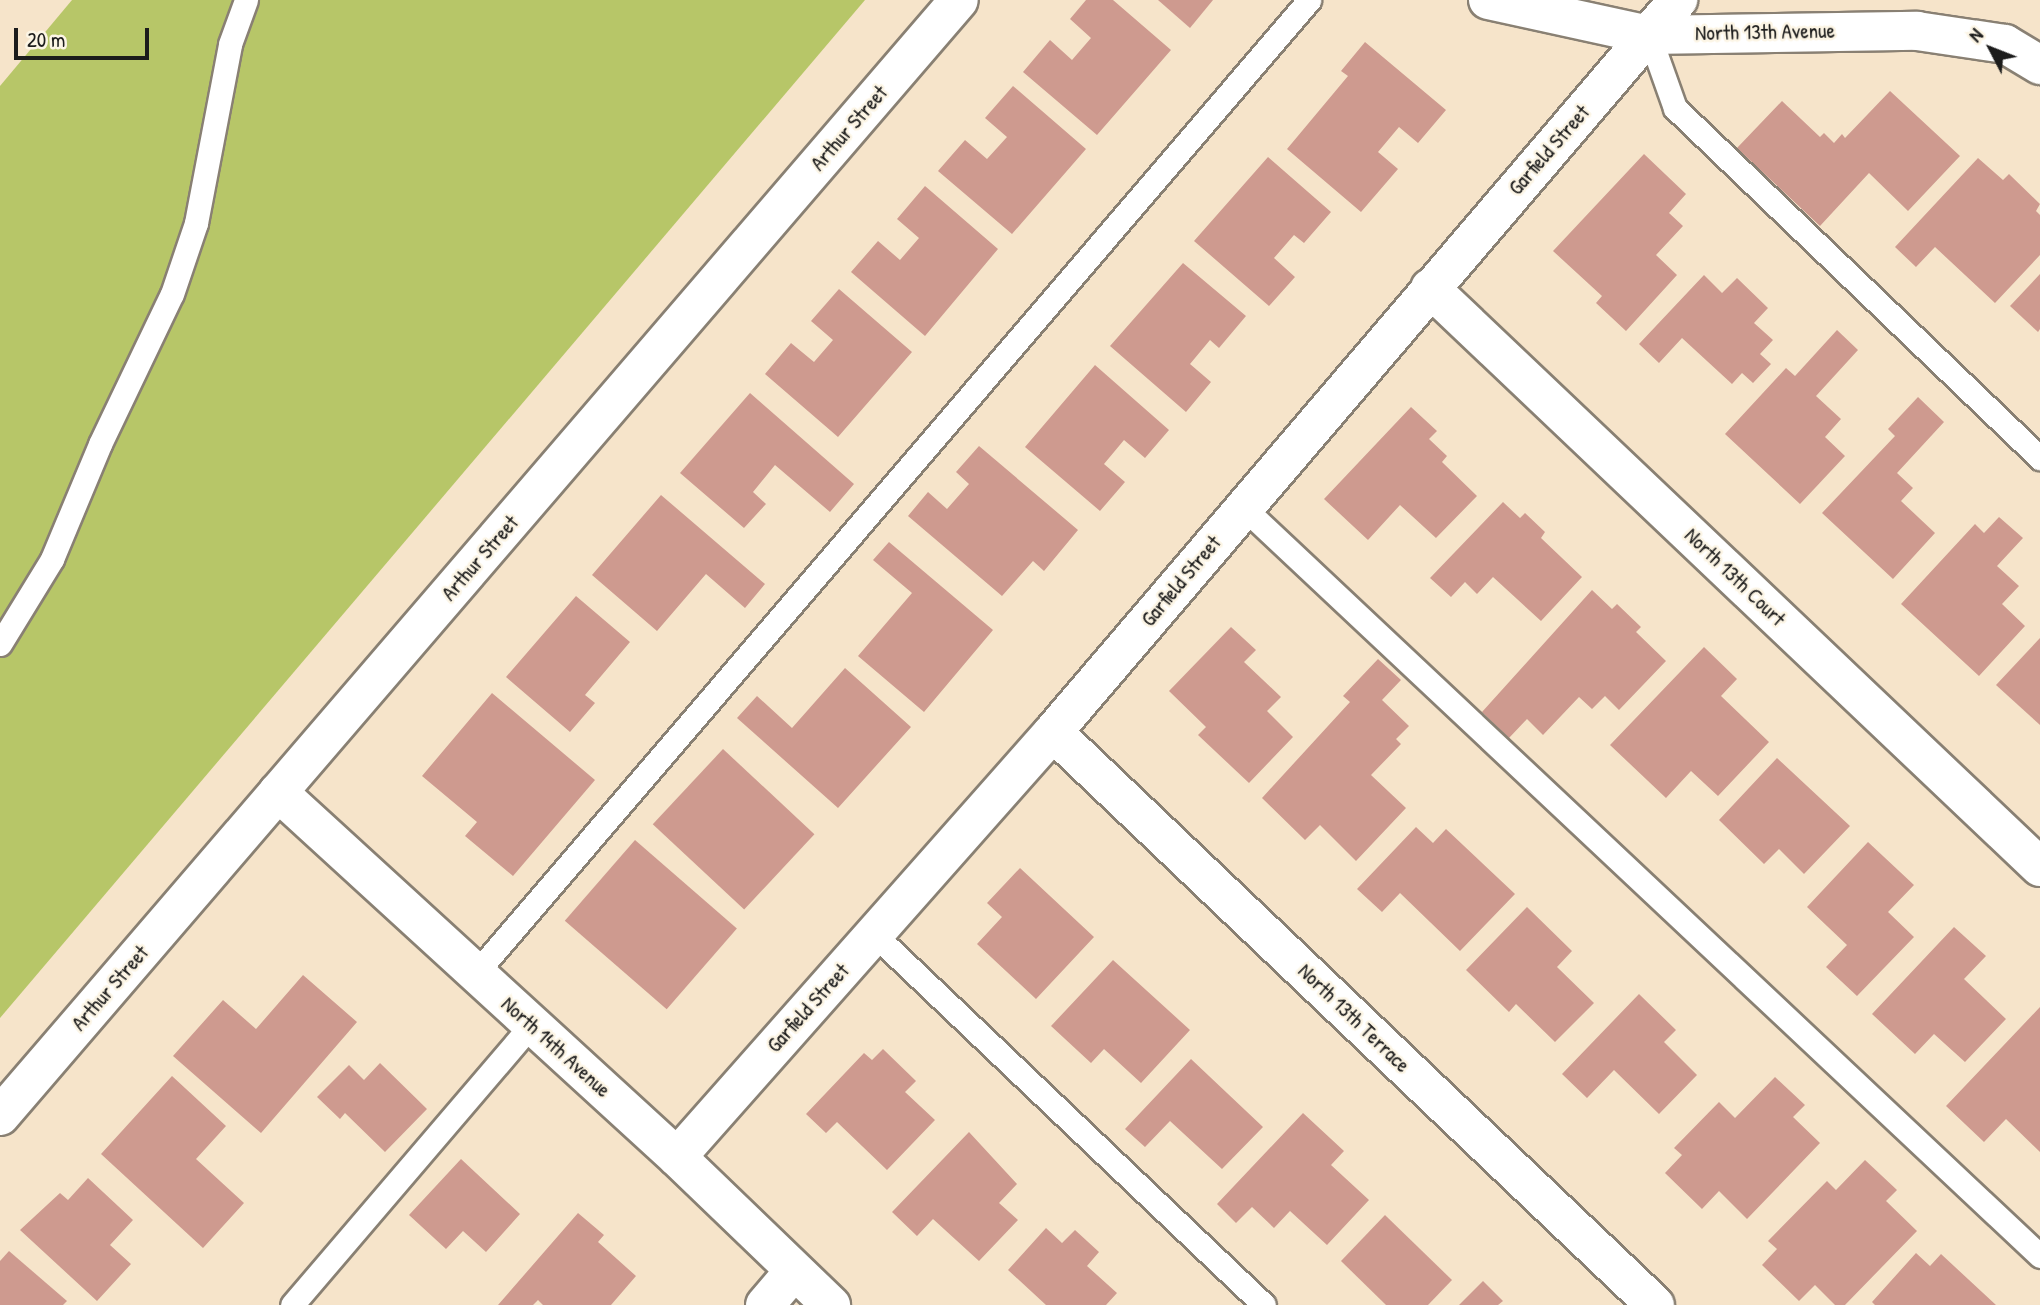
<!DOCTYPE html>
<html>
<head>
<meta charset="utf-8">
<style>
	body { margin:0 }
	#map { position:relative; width:2040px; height:1305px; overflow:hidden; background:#f6e4ca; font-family:"Patrick Hand",sans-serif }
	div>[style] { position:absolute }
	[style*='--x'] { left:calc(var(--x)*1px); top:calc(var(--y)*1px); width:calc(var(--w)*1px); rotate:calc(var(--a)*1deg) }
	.green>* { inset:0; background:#b7c668 }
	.building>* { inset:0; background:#ce9a8f; transform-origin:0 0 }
	.roads { filter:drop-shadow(2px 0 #898073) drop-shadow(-2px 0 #898073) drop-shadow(0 2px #898073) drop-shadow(0 -2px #898073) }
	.service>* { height:23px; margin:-11.5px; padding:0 11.5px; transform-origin:11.5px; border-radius:11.5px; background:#fff }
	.minor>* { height:38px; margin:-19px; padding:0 19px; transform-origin:19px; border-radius:19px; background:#fff }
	span { translate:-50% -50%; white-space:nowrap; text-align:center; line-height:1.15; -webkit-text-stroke:5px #fcf5e5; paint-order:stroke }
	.street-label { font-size:21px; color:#1c1c1c }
	.north { position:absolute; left:1956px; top:14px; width:70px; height:70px; -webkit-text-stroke:5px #fcf5e5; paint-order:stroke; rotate:312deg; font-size:19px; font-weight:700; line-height:28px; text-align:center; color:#1c1c1c }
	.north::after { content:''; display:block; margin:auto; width:24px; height:32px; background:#1c1c1c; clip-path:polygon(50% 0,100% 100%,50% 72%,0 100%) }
	.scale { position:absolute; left:14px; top:28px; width:135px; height:32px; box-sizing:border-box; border:4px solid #1c1c1c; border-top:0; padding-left:9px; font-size:21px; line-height:24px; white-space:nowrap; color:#1c1c1c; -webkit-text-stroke:5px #fcf5e5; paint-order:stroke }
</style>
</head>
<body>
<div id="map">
	<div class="green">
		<i style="clip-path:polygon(72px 0,865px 0,0 1018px,0 86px)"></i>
	</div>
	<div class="building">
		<i style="clip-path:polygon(1086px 0,1113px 0,1171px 50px,1097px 135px,1023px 72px,1050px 40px,1072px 60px,1091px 38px,1070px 19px)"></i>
		<i style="clip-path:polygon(1158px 0,1213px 0,1190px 28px)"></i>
		<i style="clip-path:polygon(1365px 42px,1446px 110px,1418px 143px,1399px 127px,1378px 152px,1398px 169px,1361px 212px,1287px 149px,1348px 76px,1341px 71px)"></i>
		<i style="clip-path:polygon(1013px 86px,1086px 149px,1012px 234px,938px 171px,965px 140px,987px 159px,1007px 137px,985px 118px)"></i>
		<i style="clip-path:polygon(1890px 91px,1960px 156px,1908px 211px,1869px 173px,1820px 226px,1737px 148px,1782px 101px,1820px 137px,1824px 133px,1834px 143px,1842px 134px,1845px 138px)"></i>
		<i style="clip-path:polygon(1644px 154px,1686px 194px,1669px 213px,1683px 226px,1656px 255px,1677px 275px,1626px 331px,1596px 303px,1602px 296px,1553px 251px)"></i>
		<i style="clip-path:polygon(1268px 157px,1331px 212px,1304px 243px,1294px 235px,1274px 258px,1295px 277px,1269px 306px,1194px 241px)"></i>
		<i style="clip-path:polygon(1978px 158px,2003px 180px,2009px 174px,2040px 204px,2036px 211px,2040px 215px,2040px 255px,1995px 303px,1935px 247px,1916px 267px,1895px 247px)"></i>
		<i style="clip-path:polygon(925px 186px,998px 249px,925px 336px,851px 272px,878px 241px,900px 260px,919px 238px,897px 219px)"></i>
		<i style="clip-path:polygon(1183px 263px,1246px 316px,1219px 348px,1210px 340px,1190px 364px,1211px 382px,1186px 412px,1110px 346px)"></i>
		<i style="clip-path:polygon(2040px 274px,2040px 329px,2038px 332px,2010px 306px)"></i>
		<i style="clip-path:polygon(1704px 275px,1722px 293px,1737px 278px,1768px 308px,1754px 323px,1773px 340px,1760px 354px,1771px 364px,1753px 383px,1742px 373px,1732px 384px,1682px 338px,1659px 363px,1639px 344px)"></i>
		<i style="clip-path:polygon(839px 289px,912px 352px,838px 437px,765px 374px,791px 343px,814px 362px,833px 340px,811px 321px)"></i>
		<i style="clip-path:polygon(1837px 330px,1858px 350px,1816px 396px,1841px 419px,1825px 437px,1845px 456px,1800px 504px,1725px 434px,1786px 368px,1795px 376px)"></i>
		<i style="clip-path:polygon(1095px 365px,1169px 430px,1145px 458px,1124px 440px,1104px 464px,1125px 482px,1100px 511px,1025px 447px)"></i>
		<i style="clip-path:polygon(750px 393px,854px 484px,830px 512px,775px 465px,753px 492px,766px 504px,744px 528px,680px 473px)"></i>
		<i style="clip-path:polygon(1918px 397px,1944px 422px,1897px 473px,1913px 488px,1901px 501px,1935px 533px,1893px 579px,1822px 513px,1895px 436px,1888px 429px)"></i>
		<i style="clip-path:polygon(1411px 407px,1437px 431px,1429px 439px,1447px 456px,1442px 462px,1477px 496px,1436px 538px,1400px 505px,1368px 540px,1324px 499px)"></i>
		<i style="clip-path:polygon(979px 446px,1078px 530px,1044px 571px,1033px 561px,1002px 596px,908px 516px,928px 492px,947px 509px,969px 484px,956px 472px)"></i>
		<i style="clip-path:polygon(661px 495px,765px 584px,745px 608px,706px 574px,657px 631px,592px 575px)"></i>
		<i style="clip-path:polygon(1503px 502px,1520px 518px,1525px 513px,1545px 532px,1541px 538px,1582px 577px,1541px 621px,1493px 577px,1477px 594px,1465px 582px,1451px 597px,1430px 578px)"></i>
		<i style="clip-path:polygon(1999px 517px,2023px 538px,1997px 566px,2019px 586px,2002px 604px,2025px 626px,1979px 676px,1901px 604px,1975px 524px,1984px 533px)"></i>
		<i style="clip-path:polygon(889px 542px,993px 630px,924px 712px,858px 656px,912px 593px,873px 560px)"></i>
		<i style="clip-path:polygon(1592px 590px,1612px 609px,1617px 604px,1641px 627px,1636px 632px,1666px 661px,1619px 710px,1605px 696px,1592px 709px,1579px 697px,1543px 735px,1527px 719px,1509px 738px,1482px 712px)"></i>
		<i style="clip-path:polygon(576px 596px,630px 642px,585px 695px,595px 703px,570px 732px,506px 677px)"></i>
		<i style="clip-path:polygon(1231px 627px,1256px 650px,1244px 662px,1281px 697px,1267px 711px,1293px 737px,1249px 783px,1198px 735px,1206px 727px,1169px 691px)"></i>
		<i style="clip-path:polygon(2040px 638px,2040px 725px,1996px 685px)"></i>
		<i style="clip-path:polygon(1704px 647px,1737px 679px,1721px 696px,1769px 742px,1718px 796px,1691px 771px,1666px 798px,1610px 745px)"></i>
		<i style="clip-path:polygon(1378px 659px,1401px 680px,1382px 700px,1409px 726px,1396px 739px,1401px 744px,1371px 775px,1406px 808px,1356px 861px,1320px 825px,1305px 840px,1262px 798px,1350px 702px,1343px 696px)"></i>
		<i style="clip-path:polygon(845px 668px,911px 727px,838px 808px,737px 718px,757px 696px,792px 728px)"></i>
		<i style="clip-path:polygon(492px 693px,595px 780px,513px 876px,465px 836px,477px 822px,422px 776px)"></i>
		<i style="left:723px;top:749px;width:125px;height:103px;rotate:43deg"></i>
		<i style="clip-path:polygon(1777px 758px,1850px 826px,1804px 874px,1779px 849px,1764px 864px,1719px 820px)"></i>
		<i style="clip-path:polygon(1416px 827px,1433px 843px,1446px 829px,1515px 894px,1460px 951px,1400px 893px,1382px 912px,1357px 889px)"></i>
		<i style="left:635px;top:840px;width:135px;height:107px;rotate:41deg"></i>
		<i style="clip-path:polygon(1868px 842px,1914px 885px,1888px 912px,1914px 937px,1857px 996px,1826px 967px,1847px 945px,1807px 907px)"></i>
		<i style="clip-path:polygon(1020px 868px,1094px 937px,1036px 999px,977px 944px,1002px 917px,987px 903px)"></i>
		<i style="clip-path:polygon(1527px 907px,1572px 951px,1557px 967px,1594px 1003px,1555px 1042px,1516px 1004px,1509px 1012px,1466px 970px)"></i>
		<i style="clip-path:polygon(1954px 927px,1986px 956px,1964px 979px,2006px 1019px,1965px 1062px,1934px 1034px,1915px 1054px,1872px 1014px)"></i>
		<i style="clip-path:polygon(1113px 960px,1190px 1030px,1141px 1083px,1104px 1049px,1091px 1063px,1051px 1026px)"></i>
		<i style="clip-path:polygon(303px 975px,357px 1022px,261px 1133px,173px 1056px,223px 1000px,256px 1029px)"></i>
		<i style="clip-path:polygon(1639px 994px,1676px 1030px,1664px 1042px,1697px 1075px,1659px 1114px,1614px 1070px,1587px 1098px,1562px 1074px)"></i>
		<i style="clip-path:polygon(2040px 1007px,2040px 1152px,2006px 1119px,1984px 1142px,1946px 1106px)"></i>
		<i style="clip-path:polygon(883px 1049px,916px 1081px,905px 1092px,935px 1120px,887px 1170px,837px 1122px,826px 1133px,806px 1114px,864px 1053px,872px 1060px)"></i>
		<i style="clip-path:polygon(1191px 1059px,1263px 1127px,1222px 1169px,1170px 1121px,1145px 1147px,1125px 1129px)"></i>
		<i style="clip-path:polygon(380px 1063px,427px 1109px,385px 1152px,345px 1113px,340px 1119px,317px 1097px,349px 1065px,364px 1080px)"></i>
		<i style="clip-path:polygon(172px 1076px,226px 1126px,196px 1159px,244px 1203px,203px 1248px,101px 1154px)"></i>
		<i style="clip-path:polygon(1775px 1077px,1805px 1105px,1793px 1117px,1820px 1143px,1747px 1219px,1719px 1191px,1702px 1209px,1665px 1173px,1682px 1155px,1674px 1148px,1719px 1102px,1735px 1118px)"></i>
		<i style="clip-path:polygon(1303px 1113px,1344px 1151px,1331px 1165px,1369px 1200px,1327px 1245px,1290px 1211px,1274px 1228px,1252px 1207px,1236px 1223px,1217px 1204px)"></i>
		<i style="clip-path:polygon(969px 1132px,1017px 1184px,999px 1203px,1018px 1220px,979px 1261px,933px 1219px,917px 1236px,892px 1212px)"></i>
		<i style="clip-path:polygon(461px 1159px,520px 1214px,486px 1252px,463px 1231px,446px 1249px,409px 1215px)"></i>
		<i style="clip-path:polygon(1865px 1160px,1897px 1190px,1886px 1201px,1917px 1231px,1845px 1305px,1835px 1305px,1815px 1285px,1799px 1301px,1762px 1265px,1777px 1249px,1768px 1241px,1827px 1181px,1836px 1190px)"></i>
		<i style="clip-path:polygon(88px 1178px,133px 1220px,110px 1245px,131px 1264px,97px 1301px,20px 1230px,60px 1193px,68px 1200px)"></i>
		<i style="clip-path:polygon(578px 1213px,604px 1235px,598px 1242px,636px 1276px,611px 1305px,543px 1305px,538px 1300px,533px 1305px,498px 1305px)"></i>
		<i style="clip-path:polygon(1385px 1215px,1452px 1280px,1428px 1305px,1386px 1305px,1341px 1261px)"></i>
		<i style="clip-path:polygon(1046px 1228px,1062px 1243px,1075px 1230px,1099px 1252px,1087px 1266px,1117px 1293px,1106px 1305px,1046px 1305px,1008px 1270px)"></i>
		<i style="clip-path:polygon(9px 1251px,67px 1301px,63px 1305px,0 1305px,0 1261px)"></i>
		<i style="clip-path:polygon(1916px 1253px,1930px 1266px,1941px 1254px,1996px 1305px,1875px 1305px,1872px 1302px)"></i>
		<i style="clip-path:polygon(1483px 1281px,1503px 1301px,1498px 1305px,1459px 1305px)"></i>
	</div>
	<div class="roads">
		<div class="service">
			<i style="--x:1649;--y:35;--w:77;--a:70.4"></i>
			<i style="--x:1675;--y:108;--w:506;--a:43.8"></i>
			<i style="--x:1243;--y:507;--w:1094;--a:43.22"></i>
			<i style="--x:0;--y:644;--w:100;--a:-58.5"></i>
			<i style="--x:52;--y:559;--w:125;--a:-67.3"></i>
			<i style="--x:100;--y:444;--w:166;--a:-64.4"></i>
			<i style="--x:172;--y:294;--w:75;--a:-71.3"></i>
			<i style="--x:196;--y:223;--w:182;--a:-79.2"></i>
			<i style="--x:230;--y:44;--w:47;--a:-70"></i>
			<i style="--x:874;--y:934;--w:538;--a:43.57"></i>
			<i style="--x:476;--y:973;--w:1281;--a:-49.43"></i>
			<i style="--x:292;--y:1305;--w:370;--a:-49.5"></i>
		</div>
		<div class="minor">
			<i style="--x:1488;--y:0;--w:165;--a:12.3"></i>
			<i style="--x:1649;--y:35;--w:268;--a:-0.9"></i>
			<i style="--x:1917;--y:31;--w:89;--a:8.4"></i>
			<i style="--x:2005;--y:44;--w:41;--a:31"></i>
			<i style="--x:1430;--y:288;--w:841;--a:43.51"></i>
			<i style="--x:1053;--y:732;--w:831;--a:43.59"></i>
			<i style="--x:278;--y:792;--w:541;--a:42.45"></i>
			<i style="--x:677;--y:1157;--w:214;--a:43.9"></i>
			<i style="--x:0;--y:1116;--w:1471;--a:-49.33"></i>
			<i style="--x:677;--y:1157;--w:567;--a:-48.5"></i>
			<i style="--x:1053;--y:732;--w:963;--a:-49.51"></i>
			<i style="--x:765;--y:1305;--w:45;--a:-49.5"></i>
		</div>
	</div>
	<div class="street-label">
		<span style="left:1765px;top:32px;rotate:-1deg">North 13th Avenue</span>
		<span style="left:849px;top:128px;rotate:-49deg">Arthur Street</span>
		<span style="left:1549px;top:150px;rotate:-49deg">Garfield Street</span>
		<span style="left:480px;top:558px;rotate:-49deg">Arthur Street</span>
		<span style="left:1735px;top:577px;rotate:44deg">North 13th Court</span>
		<span style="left:1181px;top:581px;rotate:-50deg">Garfield Street</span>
		<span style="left:110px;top:988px;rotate:-49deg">Arthur Street</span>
		<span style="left:808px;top:1008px;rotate:-48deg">Garfield Street</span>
		<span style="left:1354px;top:1018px;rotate:44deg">North 13th Terrace</span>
		<span style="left:556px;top:1047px;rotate:42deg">North 14th Avenue</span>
	</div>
	<div class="north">N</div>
	<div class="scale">20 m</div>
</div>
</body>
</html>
